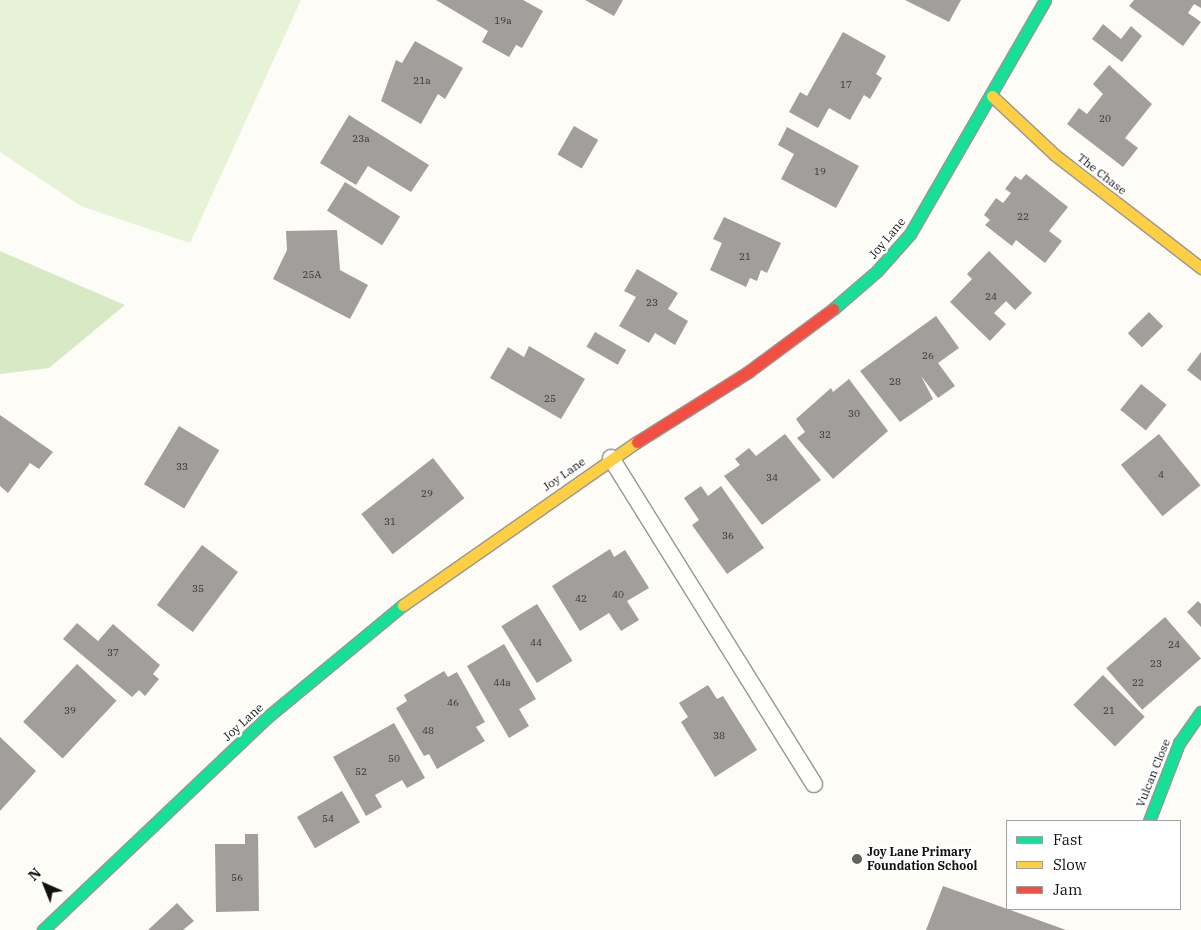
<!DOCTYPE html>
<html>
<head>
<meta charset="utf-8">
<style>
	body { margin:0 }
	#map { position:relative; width:1201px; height:930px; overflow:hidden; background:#fdfcf7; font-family:"IBM Plex Serif",serif }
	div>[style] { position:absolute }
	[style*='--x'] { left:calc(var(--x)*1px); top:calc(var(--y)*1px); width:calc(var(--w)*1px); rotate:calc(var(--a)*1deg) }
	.green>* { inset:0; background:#e7f3d7 }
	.forest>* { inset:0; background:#d8eac5 }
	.building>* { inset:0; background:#a19f9c; transform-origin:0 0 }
	.roads { filter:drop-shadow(1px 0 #979795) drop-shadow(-1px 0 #979795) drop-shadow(0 1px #979795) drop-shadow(0 -1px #979795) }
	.lane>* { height:16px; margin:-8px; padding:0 8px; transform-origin:8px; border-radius:8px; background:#fffffe }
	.fast>* { height:11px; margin:-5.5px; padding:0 5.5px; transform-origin:5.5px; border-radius:5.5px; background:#16e098 }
	.slow>* { height:11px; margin:-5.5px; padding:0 5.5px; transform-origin:5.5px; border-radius:5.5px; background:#ffcf43 }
	.jam>* { height:11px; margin:-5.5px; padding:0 5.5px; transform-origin:5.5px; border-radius:5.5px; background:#f24e42 }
	.dots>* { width:14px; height:14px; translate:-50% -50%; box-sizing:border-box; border:2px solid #fff; border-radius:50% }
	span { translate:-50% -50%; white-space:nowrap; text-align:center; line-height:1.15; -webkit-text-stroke:5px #fff; paint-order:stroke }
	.number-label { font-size:10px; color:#353434 }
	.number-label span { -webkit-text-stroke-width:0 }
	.street-label { font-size:12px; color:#111 }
	.poi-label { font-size:12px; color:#111; font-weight:700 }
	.left { translate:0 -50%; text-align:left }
	.legend { position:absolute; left:1006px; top:820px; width:175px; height:90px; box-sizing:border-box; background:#fff; border:1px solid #a0a0a0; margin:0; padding:6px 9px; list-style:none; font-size:15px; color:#111 }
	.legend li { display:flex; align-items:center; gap:10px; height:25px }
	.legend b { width:25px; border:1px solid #a0a0a0 }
	.north { position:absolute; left:20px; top:860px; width:50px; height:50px; -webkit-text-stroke:4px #fff; paint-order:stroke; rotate:316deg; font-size:14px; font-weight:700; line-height:20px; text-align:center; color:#111 }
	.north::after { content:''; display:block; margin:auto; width:18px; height:22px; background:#111; clip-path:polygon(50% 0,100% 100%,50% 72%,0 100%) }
</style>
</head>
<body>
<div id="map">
	<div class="green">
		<i style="clip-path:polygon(0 0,301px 0,190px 243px,81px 206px,0 152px)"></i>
	</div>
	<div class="forest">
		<i style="clip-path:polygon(0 251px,125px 305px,49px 368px,0 374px)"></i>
	</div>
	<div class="building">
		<i style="clip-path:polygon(436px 0,523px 0,543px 11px,522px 48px,516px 45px,509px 57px,482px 42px,488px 31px)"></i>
		<i style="clip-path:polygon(585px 0,623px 0,614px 16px)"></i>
		<i style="clip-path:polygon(905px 0,961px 0,949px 22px)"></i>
		<i style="clip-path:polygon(1134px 0,1201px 0,1201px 8px,1194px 4px,1188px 13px,1201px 22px,1183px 46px,1129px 6px)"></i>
		<i style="clip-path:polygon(1103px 24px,1121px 39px,1131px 26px,1142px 36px,1122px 62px,1092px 39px)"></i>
		<i style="clip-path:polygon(843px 32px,886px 56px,876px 74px,882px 78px,870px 99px,864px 95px,850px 120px,829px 108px,818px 128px,789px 112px,800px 92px,807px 96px)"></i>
		<i style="clip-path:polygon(415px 41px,463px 68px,445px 99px,438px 94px,421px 124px,381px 101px,396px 60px,402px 63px)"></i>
		<i style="clip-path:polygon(1109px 65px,1152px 104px,1125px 138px,1138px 148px,1123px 167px,1067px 124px,1079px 108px,1087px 114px,1103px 94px,1093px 84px)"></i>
		<i style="clip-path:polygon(349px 115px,429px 165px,411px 192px,368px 166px,356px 185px,320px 163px)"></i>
		<i style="left:574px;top:126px;width:28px;height:33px;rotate:30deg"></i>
		<i style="clip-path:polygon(787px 127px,859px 166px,836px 208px,781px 179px,794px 154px,778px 145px)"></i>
		<i style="clip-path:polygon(1026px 174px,1068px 207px,1049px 231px,1062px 241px,1045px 263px,1016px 240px,1012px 246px,985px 225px,990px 220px,984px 215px,996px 198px,1003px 203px,1011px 193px,1005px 189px,1015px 176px,1021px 180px)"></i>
		<i style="left:345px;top:182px;width:65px;height:34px;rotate:32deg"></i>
		<i style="clip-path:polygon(724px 217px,781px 243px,767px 273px,761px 270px,757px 281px,750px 278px,746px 287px,710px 270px,722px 243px,713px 239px)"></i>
		<i style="clip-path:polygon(337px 230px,340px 270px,368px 285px,350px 319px,273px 279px,287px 250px,286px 231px)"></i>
		<i style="clip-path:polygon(989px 251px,1032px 293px,1015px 310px,1006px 301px,994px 313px,1006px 324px,990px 341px,950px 302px,972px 279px,967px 274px)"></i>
		<i style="clip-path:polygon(637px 269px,678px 293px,668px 309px,688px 321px,675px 345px,655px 333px,649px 343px,619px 326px,636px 297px,624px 291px)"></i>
		<i style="left:1149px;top:312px;width:20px;height:30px;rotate:45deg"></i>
		<i style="clip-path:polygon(936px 316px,959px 348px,938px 363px,955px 386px,938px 398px,921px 376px,933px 399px,900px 422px,860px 371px)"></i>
		<i style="left:595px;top:332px;width:36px;height:17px;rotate:30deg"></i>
		<i style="clip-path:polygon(529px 346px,585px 379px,561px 419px,490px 378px,508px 347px,524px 357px)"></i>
		<i style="clip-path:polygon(1201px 352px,1201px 381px,1187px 370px)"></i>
		<i style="clip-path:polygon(849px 379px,888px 431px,833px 479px,797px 438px,805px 432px,796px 419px,831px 388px,833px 392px)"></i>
		<i style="left:1141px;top:384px;width:33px;height:33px;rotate:39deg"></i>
		<i style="clip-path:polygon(0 415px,53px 452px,39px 469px,30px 463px,8px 493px,0 486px)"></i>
		<i style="left:179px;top:426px;width:47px;height:68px;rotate:31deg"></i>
		<i style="clip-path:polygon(785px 434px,821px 480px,762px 525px,724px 476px,740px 465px,735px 459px,749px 448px,756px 456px)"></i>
		<i style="left:1159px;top:434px;width:66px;height:49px;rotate:51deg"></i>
		<i style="left:433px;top:458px;width:51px;height:91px;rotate:52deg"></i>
		<i style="clip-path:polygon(701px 486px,708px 496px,721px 486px,764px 548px,727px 574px,692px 525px,699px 520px,684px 498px)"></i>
		<i style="left:202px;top:545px;width:45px;height:75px;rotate:37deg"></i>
		<i style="clip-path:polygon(610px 549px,614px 557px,625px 550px,649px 588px,627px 601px,639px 620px,621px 631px,609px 613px,580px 631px,552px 586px)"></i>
		<i style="clip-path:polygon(1198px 601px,1201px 604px,1201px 627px,1187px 612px)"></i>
		<i style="left:537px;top:604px;width:67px;height:42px;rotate:58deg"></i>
		<i style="left:1165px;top:617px;width:55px;height:78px;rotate:49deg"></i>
		<i style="clip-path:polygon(77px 623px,98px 641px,113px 624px,160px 665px,153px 674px,159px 679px,145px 696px,139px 690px,132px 697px,63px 639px)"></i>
		<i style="clip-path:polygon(504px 644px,536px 699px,519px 709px,529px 726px,509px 738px,467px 666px)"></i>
		<i style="left:77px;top:664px;width:54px;height:79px;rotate:43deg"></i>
		<i style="clip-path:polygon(444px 671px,448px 677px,457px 672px,485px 722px,476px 727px,485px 741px,437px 769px,429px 754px,424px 756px,396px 708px,407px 701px,404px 695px)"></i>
		<i style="left:1103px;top:675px;width:59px;height:42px;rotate:45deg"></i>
		<i style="clip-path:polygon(708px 685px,717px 699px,723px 696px,757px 750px,715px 777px,681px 722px,688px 717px,679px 703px)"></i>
		<i style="clip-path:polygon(394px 723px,425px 778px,407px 788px,402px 780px,375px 795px,382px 807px,366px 816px,333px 757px)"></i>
		<i style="clip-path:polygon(0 737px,36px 771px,0 811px)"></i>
		<i style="left:342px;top:791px;width:36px;height:52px;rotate:60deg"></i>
		<i style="clip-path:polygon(245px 834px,258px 834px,259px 911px,216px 912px,215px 844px,245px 844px)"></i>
		<i style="clip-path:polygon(943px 886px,1066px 930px,926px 930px)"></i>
		<i style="clip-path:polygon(177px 903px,194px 921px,183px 930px,148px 930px)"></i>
	</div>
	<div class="roads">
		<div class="lane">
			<i style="--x:611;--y:458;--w:384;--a:58.1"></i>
		</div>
		<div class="fast">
			<i style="--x:833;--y:309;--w:58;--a:-40.8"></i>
			<i style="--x:877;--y:271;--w:50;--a:-48.3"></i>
			<i style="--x:910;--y:234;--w:270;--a:-60"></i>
			<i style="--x:1149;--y:821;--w:84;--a:-69"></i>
			<i style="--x:1179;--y:743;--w:38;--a:-55"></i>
			<i style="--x:43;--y:930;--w:306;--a:-43.5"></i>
			<i style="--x:265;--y:719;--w:179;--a:-39.6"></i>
		</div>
		<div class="slow">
			<i style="--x:992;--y:96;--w:86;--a:43.1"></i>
			<i style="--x:1055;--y:155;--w:185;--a:37.7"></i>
			<i style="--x:403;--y:605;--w:285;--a:-34.9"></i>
		</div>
		<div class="jam">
			<i style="--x:637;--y:442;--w:131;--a:-32.2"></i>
			<i style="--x:748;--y:372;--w:106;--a:-36.5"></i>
		</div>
	</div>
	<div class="dots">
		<i style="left:857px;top:859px;background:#646362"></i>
	</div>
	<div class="number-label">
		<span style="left:503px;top:21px">19a</span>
		<span style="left:422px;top:81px">21a</span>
		<span style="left:846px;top:85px">17</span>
		<span style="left:1105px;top:119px">20</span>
		<span style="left:361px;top:139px">23a</span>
		<span style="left:820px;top:172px">19</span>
		<span style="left:1023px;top:217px">22</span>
		<span style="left:745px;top:257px">21</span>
		<span style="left:312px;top:275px">25A</span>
		<span style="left:991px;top:297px">24</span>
		<span style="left:652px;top:303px">23</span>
		<span style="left:928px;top:356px">26</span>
		<span style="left:895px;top:382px">28</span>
		<span style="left:550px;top:399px">25</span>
		<span style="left:854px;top:414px">30</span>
		<span style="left:825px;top:435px">32</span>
		<span style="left:182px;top:467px">33</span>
		<span style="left:1161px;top:475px">4</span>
		<span style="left:772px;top:478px">34</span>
		<span style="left:427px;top:494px">29</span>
		<span style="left:390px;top:522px">31</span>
		<span style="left:728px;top:536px">36</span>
		<span style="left:198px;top:589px">35</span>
		<span style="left:618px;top:595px">40</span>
		<span style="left:581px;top:599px">42</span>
		<span style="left:536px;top:643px">44</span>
		<span style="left:1174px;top:645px">24</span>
		<span style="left:113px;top:653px">37</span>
		<span style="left:1156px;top:664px">23</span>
		<span style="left:502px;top:683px">44a</span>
		<span style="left:1138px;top:683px">22</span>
		<span style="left:453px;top:703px">46</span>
		<span style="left:70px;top:711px">39</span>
		<span style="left:1109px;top:711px">21</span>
		<span style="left:428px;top:731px">48</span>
		<span style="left:719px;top:736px">38</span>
		<span style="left:394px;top:759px">50</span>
		<span style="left:361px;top:772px">52</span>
		<span style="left:328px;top:819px">54</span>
		<span style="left:237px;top:878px">56</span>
	</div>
	<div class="street-label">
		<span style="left:1102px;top:174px;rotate:38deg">The Chase</span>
		<span style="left:887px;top:238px;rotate:-50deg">Joy Lane</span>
		<span style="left:564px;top:474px;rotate:-35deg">Joy Lane</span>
		<span style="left:243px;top:722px;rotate:-42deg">Joy Lane</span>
		<span style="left:1153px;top:773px;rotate:-68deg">Vulcan Close</span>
	</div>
	<div class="poi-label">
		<span class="left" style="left:867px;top:859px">Joy Lane Primary<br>Foundation School</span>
	</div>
	<ul class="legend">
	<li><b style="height:6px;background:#16e098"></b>Fast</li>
	<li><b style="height:6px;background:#ffcf43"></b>Slow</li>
	<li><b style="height:6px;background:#f24e42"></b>Jam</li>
	</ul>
	<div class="north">N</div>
</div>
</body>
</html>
